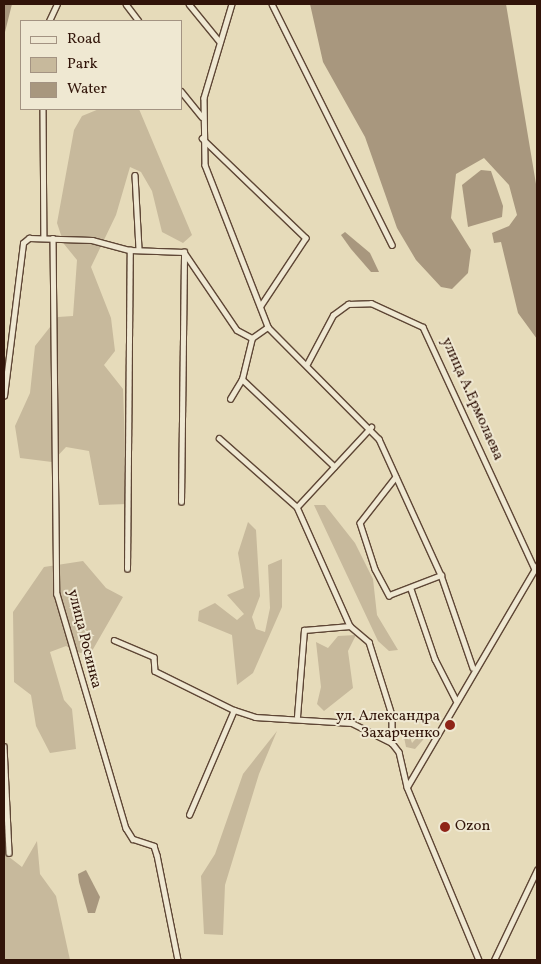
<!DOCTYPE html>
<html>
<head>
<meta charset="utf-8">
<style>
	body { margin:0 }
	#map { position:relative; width:541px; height:964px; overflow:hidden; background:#e6dbba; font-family:Vollkorn,serif }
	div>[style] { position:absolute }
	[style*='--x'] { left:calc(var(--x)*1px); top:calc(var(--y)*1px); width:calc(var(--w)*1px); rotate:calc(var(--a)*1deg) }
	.green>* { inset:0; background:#c7b99c }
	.water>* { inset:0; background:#a8977e }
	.roads { filter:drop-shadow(1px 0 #5e4635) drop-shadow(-1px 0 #5e4635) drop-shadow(0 1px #5e4635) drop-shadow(0 -1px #5e4635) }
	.street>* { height:4.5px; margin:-2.25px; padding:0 2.25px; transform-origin:2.25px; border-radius:2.25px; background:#efe8d2 }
	.dots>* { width:14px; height:14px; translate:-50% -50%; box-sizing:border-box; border:2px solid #efe8d2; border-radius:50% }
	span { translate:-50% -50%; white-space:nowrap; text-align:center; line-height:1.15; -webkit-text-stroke:4px #efe8d2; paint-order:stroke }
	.street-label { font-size:15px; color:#311409 }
	.poi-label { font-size:15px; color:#311409 }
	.right { translate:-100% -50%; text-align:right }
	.left { translate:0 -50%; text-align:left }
	.frame { position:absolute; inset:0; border:5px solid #311409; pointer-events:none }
	.legend { position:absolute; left:20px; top:20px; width:162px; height:90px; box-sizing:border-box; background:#efe8d2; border:1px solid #a39382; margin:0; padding:6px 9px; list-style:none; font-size:15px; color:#311409 }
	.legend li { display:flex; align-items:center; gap:10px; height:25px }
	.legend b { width:25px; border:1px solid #a39382 }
</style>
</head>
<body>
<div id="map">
	<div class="green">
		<i style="clip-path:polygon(99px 109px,139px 109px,192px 235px,183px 243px,162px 232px,152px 191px,141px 172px,130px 167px,116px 215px,91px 267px,111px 318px,115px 351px,104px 365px,123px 389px,127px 504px,99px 505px,89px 451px,66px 447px,52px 462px,20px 458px,15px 426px,30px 393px,35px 346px,58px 317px,73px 316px,77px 260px,64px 244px,57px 223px,74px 130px,82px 116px)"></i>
		<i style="clip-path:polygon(314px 505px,325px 505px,355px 543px,373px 579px,377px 615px,398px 650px,389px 651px,378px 641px)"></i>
		<i style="clip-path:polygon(248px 522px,256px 530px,260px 596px,252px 617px,256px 629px,265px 632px,270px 608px,268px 565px,282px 559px,282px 607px,253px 673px,237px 685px,232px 635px,198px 621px,199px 611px,215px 603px,237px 620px,244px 614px,227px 595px,244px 588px,238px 553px)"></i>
		<i style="clip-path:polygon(83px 561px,106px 588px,123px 597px,92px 651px,80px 653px,66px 646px,50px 652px,64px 700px,72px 709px,76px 749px,50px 753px,36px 726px,31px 695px,14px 682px,13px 612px,44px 567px)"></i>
		<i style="clip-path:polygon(356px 635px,348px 651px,353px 688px,324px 711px,317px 704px,321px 687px,316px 642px,328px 648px,338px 636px)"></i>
		<i style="clip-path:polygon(277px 731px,259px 774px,225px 885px,223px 935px,204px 934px,201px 876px,215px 854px,243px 774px)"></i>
		<i style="clip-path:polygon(408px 731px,412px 743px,423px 731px,429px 733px,415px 749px,406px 747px,403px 732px)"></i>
		<i style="clip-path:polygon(37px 841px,40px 874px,56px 896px,70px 960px,4px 960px,4px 853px,22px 867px)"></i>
	</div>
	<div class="water">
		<i style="clip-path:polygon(4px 4px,12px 4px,4px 36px)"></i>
		<i style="clip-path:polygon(310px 4px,506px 4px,537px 190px,537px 339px,518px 313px,501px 242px,494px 243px,492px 233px,509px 226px,517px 215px,509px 185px,484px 158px,456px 174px,451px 218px,471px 250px,468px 273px,452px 289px,441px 287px,416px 260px,397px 228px,365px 137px,323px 62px)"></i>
		<i style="clip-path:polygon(481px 170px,491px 171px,503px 206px,502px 217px,468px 227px,462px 185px)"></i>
		<i style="clip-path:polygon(345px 232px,370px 253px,379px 272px,371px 272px,351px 249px,341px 235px)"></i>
		<i style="clip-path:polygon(86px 870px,100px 897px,95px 913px,88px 913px,79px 882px,78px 874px)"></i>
	</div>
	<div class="roads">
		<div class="street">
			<i style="--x:126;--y:4;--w:21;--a:53"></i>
			<i style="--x:189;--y:4;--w:49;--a:50.8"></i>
			<i style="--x:232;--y:4;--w:98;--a:106.6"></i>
			<i style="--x:204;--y:98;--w:67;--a:89.1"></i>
			<i style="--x:205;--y:165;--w:174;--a:68.7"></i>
			<i style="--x:268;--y:327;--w:158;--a:45.3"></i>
			<i style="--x:379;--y:439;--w:149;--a:65.5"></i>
			<i style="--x:441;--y:575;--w:98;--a:71"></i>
			<i style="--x:272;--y:4;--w:269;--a:63.5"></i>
			<i style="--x:49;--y:21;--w:19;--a:-65"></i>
			<i style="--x:181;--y:91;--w:33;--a:51"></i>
			<i style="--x:43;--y:109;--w:128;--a:89.6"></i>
			<i style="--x:202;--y:138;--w:144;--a:43.9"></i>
			<i style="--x:306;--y:238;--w:82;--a:123.5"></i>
			<i style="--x:135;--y:175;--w:75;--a:86.9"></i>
			<i style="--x:53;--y:238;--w:356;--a:89.4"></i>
			<i style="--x:57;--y:594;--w:244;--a:73.6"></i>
			<i style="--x:126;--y:828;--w:13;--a:58"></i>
			<i style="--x:133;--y:839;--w:22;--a:18"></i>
			<i style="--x:154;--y:846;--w:9;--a:72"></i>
			<i style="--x:157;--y:855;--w:107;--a:78.7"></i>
			<i style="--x:307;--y:364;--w:55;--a:-62"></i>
			<i style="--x:333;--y:315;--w:19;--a:-36"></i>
			<i style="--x:348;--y:304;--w:23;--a:-2"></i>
			<i style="--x:371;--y:303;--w:57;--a:24.8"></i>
			<i style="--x:423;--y:327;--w:267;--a:65.2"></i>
			<i style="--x:242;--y:379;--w:127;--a:43.4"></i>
			<i style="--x:4;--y:396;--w:154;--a:-82.9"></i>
			<i style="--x:23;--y:243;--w:8;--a:-40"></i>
			<i style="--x:29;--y:238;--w:63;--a:1.8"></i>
			<i style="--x:92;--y:240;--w:39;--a:15"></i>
			<i style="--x:130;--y:250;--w:54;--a:2.1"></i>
			<i style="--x:184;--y:252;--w:94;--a:55.8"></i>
			<i style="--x:237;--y:330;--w:17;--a:28"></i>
			<i style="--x:252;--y:338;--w:19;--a:-35"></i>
			<i style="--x:230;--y:399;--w:23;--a:-59"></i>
			<i style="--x:242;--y:379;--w:42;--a:-76.3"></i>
			<i style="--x:219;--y:438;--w:104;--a:41.5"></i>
			<i style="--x:297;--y:507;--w:130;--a:66"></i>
			<i style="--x:350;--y:626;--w:25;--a:40"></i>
			<i style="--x:369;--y:642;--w:77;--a:72.5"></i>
			<i style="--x:392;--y:715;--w:28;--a:90"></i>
			<i style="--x:396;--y:477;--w:58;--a:128"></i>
			<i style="--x:360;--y:523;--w:48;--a:71.9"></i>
			<i style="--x:375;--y:569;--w:30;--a:62"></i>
			<i style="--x:389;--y:595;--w:56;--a:-21"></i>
			<i style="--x:181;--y:502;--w:250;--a:-89.3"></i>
			<i style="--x:297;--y:507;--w:109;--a:-47.2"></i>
			<i style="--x:127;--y:569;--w:319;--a:-89.5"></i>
			<i style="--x:411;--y:589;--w:74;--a:71.1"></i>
			<i style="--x:435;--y:659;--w:46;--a:62.9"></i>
			<i style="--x:114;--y:640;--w:43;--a:23"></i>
			<i style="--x:154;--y:657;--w:14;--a:86"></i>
			<i style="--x:155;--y:671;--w:88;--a:26.3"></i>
			<i style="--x:234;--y:710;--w:22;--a:18"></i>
			<i style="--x:255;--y:717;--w:97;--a:3.5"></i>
			<i style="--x:352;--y:723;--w:45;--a:26.6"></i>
			<i style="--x:392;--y:743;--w:11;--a:52"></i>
			<i style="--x:399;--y:752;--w:36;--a:77"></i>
			<i style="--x:407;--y:787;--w:187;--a:67.4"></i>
			<i style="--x:297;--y:717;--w:87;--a:-85.4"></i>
			<i style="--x:304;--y:630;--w:46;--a:-5"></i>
			<i style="--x:4;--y:746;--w:107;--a:87.3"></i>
			<i style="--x:407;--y:787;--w:257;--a:-59.6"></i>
			<i style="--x:189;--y:815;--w:114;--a:-66.8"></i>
			<i style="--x:494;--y:960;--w:100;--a:-64.5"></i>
		</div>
	</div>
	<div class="dots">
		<i style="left:450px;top:725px;background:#8f2418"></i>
		<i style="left:445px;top:827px;background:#8f2418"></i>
	</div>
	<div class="street-label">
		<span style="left:472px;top:399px;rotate:66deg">улица А.Ермолаева</span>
		<span style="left:84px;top:639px;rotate:76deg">улица Росинка</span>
	</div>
	<div class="poi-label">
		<span class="right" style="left:440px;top:725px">ул. Александра<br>Захарченко</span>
		<span class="left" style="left:455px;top:827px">Ozon</span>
	</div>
	<div class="frame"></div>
	<ul class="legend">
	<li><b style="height:6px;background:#efe8d2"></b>Road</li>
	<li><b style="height:14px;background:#c7b99c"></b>Park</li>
	<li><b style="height:14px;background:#a8977e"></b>Water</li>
	</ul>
</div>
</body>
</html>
